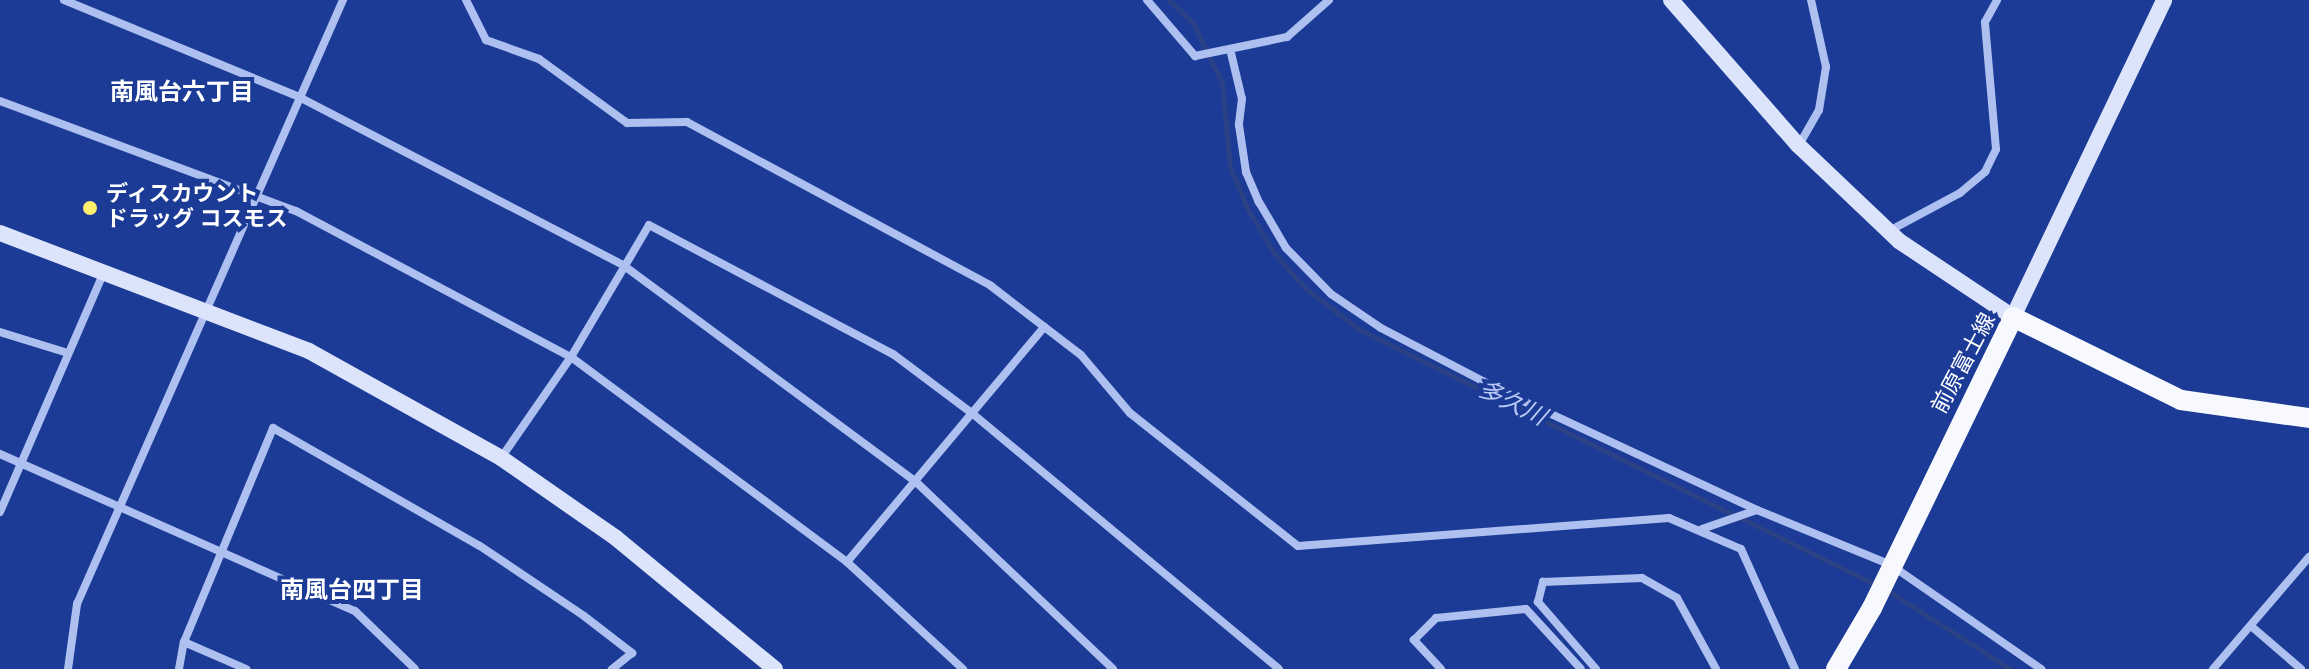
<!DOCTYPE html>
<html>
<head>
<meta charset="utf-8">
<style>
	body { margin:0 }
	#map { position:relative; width:2309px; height:669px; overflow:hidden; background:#1b3b96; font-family:Overpass,"Noto Sans JP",sans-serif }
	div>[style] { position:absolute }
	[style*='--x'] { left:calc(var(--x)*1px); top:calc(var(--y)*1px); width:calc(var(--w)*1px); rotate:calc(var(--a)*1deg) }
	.stream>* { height:5px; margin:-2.5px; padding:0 2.5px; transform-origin:2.5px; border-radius:2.5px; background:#2a4186 }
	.street>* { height:8px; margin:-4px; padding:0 4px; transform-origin:4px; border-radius:4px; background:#aec0f0 }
	.secondary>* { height:16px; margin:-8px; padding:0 8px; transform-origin:8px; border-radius:8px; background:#dce4fb }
	.primary>* { height:20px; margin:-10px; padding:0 10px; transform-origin:10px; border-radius:10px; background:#f7f9ff }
	.dots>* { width:22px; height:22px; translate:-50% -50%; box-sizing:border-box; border:4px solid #1b3b96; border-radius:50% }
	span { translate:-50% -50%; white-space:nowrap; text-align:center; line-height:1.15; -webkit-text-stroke:8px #1b3b96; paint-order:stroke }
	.poi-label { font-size:22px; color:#fff; font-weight:700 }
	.left { translate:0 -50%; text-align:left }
	.street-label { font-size:22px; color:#fff }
	.neighbourhood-label { font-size:24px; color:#fff; font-weight:700 }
	.water-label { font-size:24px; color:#bbcbf6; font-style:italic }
</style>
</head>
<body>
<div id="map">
	<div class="stream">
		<i style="--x:1169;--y:0;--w:33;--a:44"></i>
		<i style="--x:1193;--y:23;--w:67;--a:64.2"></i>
		<i style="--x:1222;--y:83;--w:84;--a:84.6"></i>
		<i style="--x:1230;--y:167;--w:47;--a:67.3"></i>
		<i style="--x:1248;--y:210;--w:50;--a:58.8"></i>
		<i style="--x:1274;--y:253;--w:47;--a:48.5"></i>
		<i style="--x:1305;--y:288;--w:69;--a:37.4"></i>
		<i style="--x:1360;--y:330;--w:578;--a:26.3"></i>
		<i style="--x:1887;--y:590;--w:146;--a:32.7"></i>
	</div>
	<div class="street">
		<i style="--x:64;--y:0;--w:254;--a:22.4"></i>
		<i style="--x:299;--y:97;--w:365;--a:27.4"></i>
		<i style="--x:623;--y:265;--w:363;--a:36.5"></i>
		<i style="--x:915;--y:481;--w:273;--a:43.5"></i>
		<i style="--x:466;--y:0;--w:45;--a:63.4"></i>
		<i style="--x:486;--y:40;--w:56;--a:19.7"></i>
		<i style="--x:539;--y:59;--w:109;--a:36"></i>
		<i style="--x:627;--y:123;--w:60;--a:-1"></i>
		<i style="--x:687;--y:122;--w:345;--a:28.3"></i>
		<i style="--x:991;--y:286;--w:113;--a:37.5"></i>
		<i style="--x:1081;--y:355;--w:76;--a:49.8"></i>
		<i style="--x:1130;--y:413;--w:214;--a:38.4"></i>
		<i style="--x:1298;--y:546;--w:372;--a:-4.3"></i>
		<i style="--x:1669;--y:518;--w:78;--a:23.3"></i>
		<i style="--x:1741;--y:549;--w:132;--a:65.8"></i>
		<i style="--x:1147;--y:0;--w:74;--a:49.4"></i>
		<i style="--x:1195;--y:56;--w:94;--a:-11.7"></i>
		<i style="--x:1287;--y:37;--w:56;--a:-41.4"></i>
		<i style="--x:1231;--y:53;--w:47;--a:76.6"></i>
		<i style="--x:1242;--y:99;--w:26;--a:97"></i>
		<i style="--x:1239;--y:125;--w:48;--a:81.5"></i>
		<i style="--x:1246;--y:172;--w:33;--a:67"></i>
		<i style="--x:1259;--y:202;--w:53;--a:59.6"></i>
		<i style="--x:1286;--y:248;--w:64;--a:45.6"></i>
		<i style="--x:1331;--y:294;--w:60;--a:34.2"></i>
		<i style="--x:1381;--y:328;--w:139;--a:27.5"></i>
		<i style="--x:1504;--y:392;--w:279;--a:25"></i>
		<i style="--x:1757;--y:510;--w:145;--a:22.3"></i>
		<i style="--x:1891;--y:565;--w:183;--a:34.7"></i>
		<i style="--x:0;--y:101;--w:316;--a:20.4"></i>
		<i style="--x:296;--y:211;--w:311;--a:28"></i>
		<i style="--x:571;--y:357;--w:344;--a:36.6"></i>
		<i style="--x:847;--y:562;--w:158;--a:42.7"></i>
		<i style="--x:1799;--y:145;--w:40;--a:-60.3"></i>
		<i style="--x:1819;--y:110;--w:44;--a:-80.8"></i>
		<i style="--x:1826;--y:67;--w:69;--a:-102.6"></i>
		<i style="--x:1889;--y:231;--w:81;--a:-28.2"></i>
		<i style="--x:1960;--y:193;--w:33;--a:-40"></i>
		<i style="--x:1985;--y:172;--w:25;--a:-64"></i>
		<i style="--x:1996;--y:149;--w:127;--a:-95"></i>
		<i style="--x:1985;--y:22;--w:25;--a:-61"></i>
		<i style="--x:0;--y:332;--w:71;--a:17.2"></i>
		<i style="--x:0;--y:454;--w:388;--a:23.9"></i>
		<i style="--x:355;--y:611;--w:83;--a:44"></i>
		<i style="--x:501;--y:458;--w:123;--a:-55.3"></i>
		<i style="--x:571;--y:357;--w:153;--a:-59.4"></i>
		<i style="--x:649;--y:225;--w:276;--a:27.9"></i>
		<i style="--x:893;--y:354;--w:100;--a:36.9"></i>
		<i style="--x:973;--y:414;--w:398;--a:39.8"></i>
		<i style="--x:0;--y:512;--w:262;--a:-66.6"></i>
		<i style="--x:1702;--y:529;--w:58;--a:-19.1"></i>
		<i style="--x:847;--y:562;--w:307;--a:-50"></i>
		<i style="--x:2251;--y:626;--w:66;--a:40.7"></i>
		<i style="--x:184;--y:642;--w:68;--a:23.5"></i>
		<i style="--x:68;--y:669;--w:66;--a:-82.1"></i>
		<i style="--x:77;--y:604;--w:660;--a:-66.23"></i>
		<i style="--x:179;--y:669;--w:27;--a:-80"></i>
		<i style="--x:184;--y:642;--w:232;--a:-67.4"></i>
		<i style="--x:273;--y:428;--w:238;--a:29.7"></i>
		<i style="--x:480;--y:546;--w:125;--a:33.9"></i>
		<i style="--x:584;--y:616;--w:61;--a:37.6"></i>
		<i style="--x:632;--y:653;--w:26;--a:141"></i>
		<i style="--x:1441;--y:669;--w:40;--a:-133"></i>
		<i style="--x:1414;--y:640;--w:31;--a:-45"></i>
		<i style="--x:1436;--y:618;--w:90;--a:-5.7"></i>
		<i style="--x:1526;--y:609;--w:81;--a:47.5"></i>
		<i style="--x:1596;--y:669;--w:89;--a:-130.9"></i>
		<i style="--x:1538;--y:602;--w:21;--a:-76"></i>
		<i style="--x:1543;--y:582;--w:99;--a:-2.3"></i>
		<i style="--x:1642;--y:578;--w:40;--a:29.7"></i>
		<i style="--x:1677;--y:598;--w:81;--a:61.2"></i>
		<i style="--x:2213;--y:669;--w:148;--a:-49.4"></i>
	</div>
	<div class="secondary">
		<i style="--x:1671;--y:0;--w:193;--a:48.8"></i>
		<i style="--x:1798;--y:145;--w:139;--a:43.5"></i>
		<i style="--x:1899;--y:241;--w:137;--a:33.7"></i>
		<i style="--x:2013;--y:317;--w:351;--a:-64.5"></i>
		<i style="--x:0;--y:233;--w:331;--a:20.9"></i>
		<i style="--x:309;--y:351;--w:220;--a:29.1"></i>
		<i style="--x:501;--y:458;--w:140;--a:34.8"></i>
		<i style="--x:616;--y:538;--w:206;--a:39.5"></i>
	</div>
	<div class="primary">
		<i style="--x:1836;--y:669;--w:71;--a:-59.5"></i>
		<i style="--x:1872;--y:608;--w:323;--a:-64.1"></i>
		<i style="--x:2013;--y:317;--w:187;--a:26.3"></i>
		<i style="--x:2181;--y:400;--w:129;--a:8"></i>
	</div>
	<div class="dots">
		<i style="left:90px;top:208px;background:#ffef6d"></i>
	</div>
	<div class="poi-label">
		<span class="left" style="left:106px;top:208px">ディスカウント<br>ドラッグ コスモス</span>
	</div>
	<div class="street-label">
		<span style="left:1965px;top:364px;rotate:-62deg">前原富士線</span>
	</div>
	<div class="neighbourhood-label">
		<span style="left:182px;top:95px">南風台六丁目</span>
		<span style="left:352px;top:593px">南風台四丁目</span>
	</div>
	<div class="water-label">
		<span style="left:1511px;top:405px;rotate:26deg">多久川</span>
	</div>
</div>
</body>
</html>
